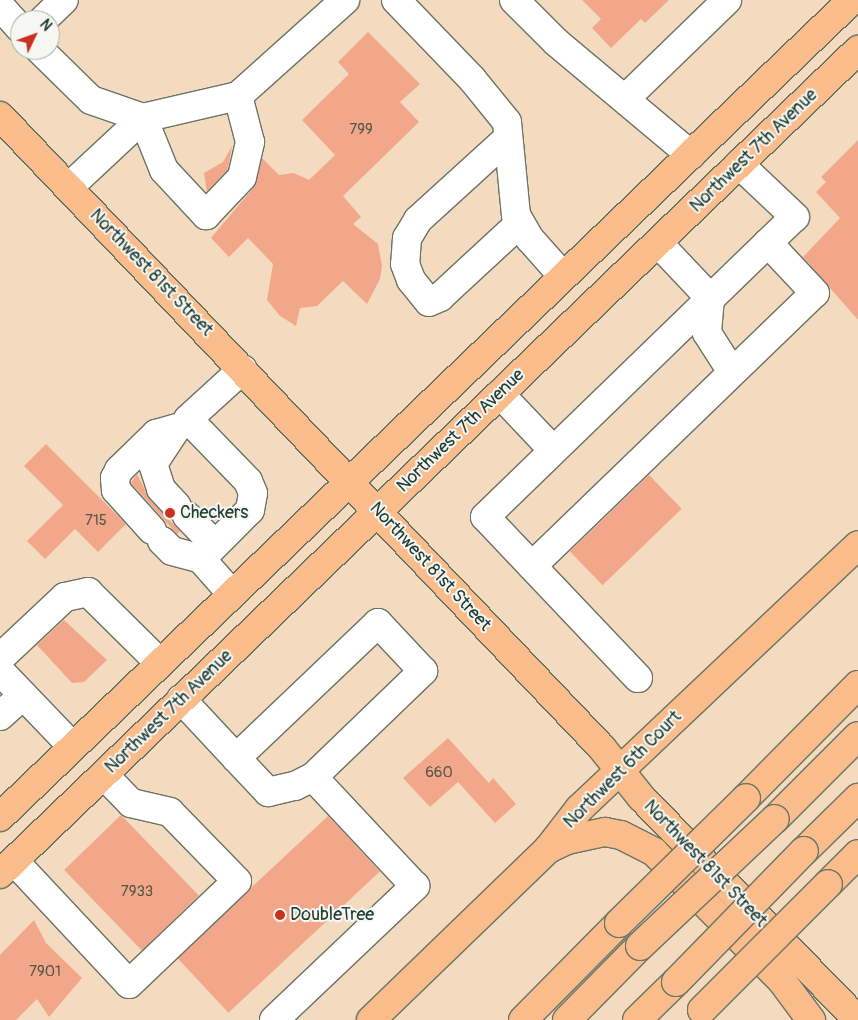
<!DOCTYPE html>
<html>
<head>
<meta charset="utf-8">
<style>
	body { margin:0 }
	#map { position:relative; width:858px; height:1020px; overflow:hidden; background:#f4dbbf; font-family:Pangolin,sans-serif }
	div>[style] { position:absolute }
	[style*='--x'] { left:calc(var(--x)*1px); top:calc(var(--y)*1px); width:calc(var(--w)*1px); rotate:calc(var(--a)*1deg) }
	.building>* { inset:0; background:#f2a78a; transform-origin:0 0 }
	.roads { filter:drop-shadow(1px 0 #6a7465) drop-shadow(-1px 0 #6a7465) drop-shadow(0 1px #6a7465) drop-shadow(0 -1px #6a7465) }
	.minor>* { height:28px; margin:-14px; padding:0 14px; transform-origin:14px; border-radius:14px; background:#fff }
	.major>* { height:28px; margin:-14px; padding:0 14px; transform-origin:14px; border-radius:14px; background:#f9bc8a }
	.highway>* { height:28px; margin:-14px; padding:0 14px; transform-origin:14px; border-radius:14px; background:#f9bc8a }
	.bridges { filter:drop-shadow(1px 0 #6a7465) drop-shadow(-1px 0 #6a7465) drop-shadow(0 1px #6a7465) drop-shadow(0 -1px #6a7465) }
	.highway-bridge>* { height:28px; margin:-14px; padding:0 14px; transform-origin:14px; border-radius:14px; background:#f9bc8a }
	.dots>* { width:14px; height:14px; translate:-50% -50%; box-sizing:border-box; border:2px solid #f6f6f2; border-radius:50% }
	span { translate:-50% -50%; white-space:nowrap; text-align:center; line-height:1.15; -webkit-text-stroke:4px #f6f6f2; paint-order:stroke }
	.number-label { font-size:15px; color:#54584a }
	.number-label span { -webkit-text-stroke-width:0 }
	.street-label { font-size:18px; color:#1f3d34 }
	.poi-label { font-size:18px; color:#1f3d34 }
	.left { translate:0 -50%; text-align:left }
	.north { position:absolute; left:10px; top:10px; width:50px; height:50px; box-sizing:border-box; background:#f6f6f2; border:1px solid #a0aca6; border-radius:50%; rotate:48deg; font-size:14px; font-weight:700; line-height:20px; text-align:center; color:#1f3d34 }
	.north::after { content:''; display:block; margin:auto; width:18px; height:22px; background:#c8321e; clip-path:polygon(50% 0,100% 100%,50% 72%,0 100%) }
</style>
</head>
<body>
<div id="map">
	<div class="building">
		<i style="clip-path:polygon(582px 0,669px 0,645px 23px,641px 19px,611px 48px,592px 28px,601px 19px)"></i>
		<i style="clip-path:polygon(368px 32px,420px 84px,400px 102px,419px 122px,343px 196px,361px 217px,353px 224px,378px 244px,382px 266px,380px 279px,367px 304px,343px 281px,317px 306px,300px 308px,296px 326px,280px 316px,267px 300px,273px 264px,248px 238px,229px 257px,211px 238px,254px 187px,262px 158px,279px 175px,294px 173px,309px 180px,335px 155px,302px 120px,349px 74px,338px 62px)"></i>
		<i style="clip-path:polygon(858px 140px,858px 320px,803px 257px,840px 218px,816px 192px,826px 182px,821px 177px)"></i>
		<i style="clip-path:polygon(232px 146px,228px 169px,207px 192px,204px 173px,223px 162px)"></i>
		<i style="clip-path:polygon(46px 444px,126px 524px,98px 552px,75px 529px,45px 559px,27px 541px,63px 505px,24px 466px)"></i>
		<i style="clip-path:polygon(137px 474px,150px 500px,180px 531px,177px 534px,131px 483px)"></i>
		<i style="left:649px;top:475px;width:47px;height:110px;rotate:46deg"></i>
		<i style="clip-path:polygon(64px 620px,107px 660px,84px 682px,72px 683px,37px 645px)"></i>
		<i style="clip-path:polygon(448px 738px,489px 783px,493px 778px,516px 804px,495px 823px,458px 782px,430px 807px,403px 778px)"></i>
		<i style="left:121px;top:815px;width:112px;height:79px;rotate:46deg"></i>
		<i style="left:328px;top:816px;width:76px;height:207px;rotate:47deg"></i>
		<i style="clip-path:polygon(34px 920px,46px 943px,82px 978px,49px 1017px,37px 999px,16px 1020px,0 1020px,0 955px)"></i>
	</div>
	<div class="roads">
		<div class="minor">
			<i style="--x:396;--y:0;--w:110;--a:46.1"></i>
			<i style="--x:472;--y:79;--w:55;--a:50.9"></i>
			<i style="--x:507;--y:122;--w:93;--a:84.5"></i>
			<i style="--x:516;--y:215;--w:28;--a:60"></i>
			<i style="--x:530;--y:239;--w:48;--a:48.4"></i>
			<i style="--x:514;--y:0;--w:59;--a:45"></i>
			<i style="--x:556;--y:42;--w:176;--a:39.9"></i>
			<i style="--x:0;--y:6;--w:30;--a:48"></i>
			<i style="--x:43;--y:20;--w:29;--a:-44"></i>
			<i style="--x:40;--y:50;--w:71;--a:44.4"></i>
			<i style="--x:91;--y:100;--w:55;--a:19.1"></i>
			<i style="--x:143;--y:118;--w:56;--a:68"></i>
			<i style="--x:164;--y:170;--w:62;--a:47"></i>
			<i style="--x:206;--y:215;--w:52;--a:-46.5"></i>
			<i style="--x:242;--y:177;--w:36;--a:-77"></i>
			<i style="--x:250;--y:142;--w:48;--a:-104.6"></i>
			<i style="--x:626;--y:98;--w:141;--a:-44.1"></i>
			<i style="--x:508;--y:138;--w:122;--a:137.7"></i>
			<i style="--x:418;--y:220;--w:21;--a:121"></i>
			<i style="--x:407;--y:238;--w:26;--a:94"></i>
			<i style="--x:405;--y:264;--w:17;--a:69"></i>
			<i style="--x:411;--y:280;--w:28;--a:51"></i>
			<i style="--x:429;--y:302;--w:12;--a:-24"></i>
			<i style="--x:440;--y:297;--w:109;--a:-42.8"></i>
			<i style="--x:69;--y:187;--w:101;--a:-43"></i>
			<i style="--x:143;--y:118;--w:98;--a:-13"></i>
			<i style="--x:238;--y:96;--w:144;--a:-41.9"></i>
			<i style="--x:658;--y:243;--w:76;--a:46.6"></i>
			<i style="--x:710;--y:298;--w:35;--a:95"></i>
			<i style="--x:707;--y:333;--w:46;--a:57.3"></i>
			<i style="--x:500;--y:394;--w:77;--a:46.6"></i>
			<i style="--x:176;--y:429;--w:42;--a:123.3"></i>
			<i style="--x:153;--y:464;--w:26;--a:72"></i>
			<i style="--x:161;--y:489;--w:23;--a:47"></i>
			<i style="--x:187;--y:516;--w:40;--a:46"></i>
			<i style="--x:152;--y:530;--w:54;--a:-132"></i>
			<i style="--x:116;--y:490;--w:12;--a:-95"></i>
			<i style="--x:115;--y:478;--w:9;--a:-63"></i>
			<i style="--x:119;--y:470;--w:52;--a:-44.2"></i>
			<i style="--x:156;--y:434;--w:22;--a:-16"></i>
			<i style="--x:162;--y:541;--w:14;--a:45"></i>
			<i style="--x:172;--y:551;--w:30;--a:15"></i>
			<i style="--x:201;--y:559;--w:47;--a:48.5"></i>
			<i style="--x:201;--y:559;--w:69;--a:-45"></i>
			<i style="--x:250;--y:510;--w:17;--a:-80"></i>
			<i style="--x:253;--y:493;--w:13;--a:-113"></i>
			<i style="--x:248;--y:481;--w:86;--a:-134.1"></i>
			<i style="--x:188;--y:419;--w:74;--a:-42.3"></i>
			<i style="--x:532;--y:566;--w:393;--a:-44"></i>
			<i style="--x:815;--y:293;--w:69;--a:-133.2"></i>
			<i style="--x:0;--y:658;--w:89;--a:-43.2"></i>
			<i style="--x:65;--y:597;--w:24;--a:-12"></i>
			<i style="--x:88;--y:592;--w:101;--a:44.6"></i>
			<i style="--x:0;--y:671;--w:105;--a:46.2"></i>
			<i style="--x:638;--y:678;--w:222;--a:-133.5"></i>
			<i style="--x:485;--y:517;--w:431;--a:-44.1"></i>
			<i style="--x:795;--y:217;--w:77;--a:-136.6"></i>
			<i style="--x:181;--y:699;--w:81;--a:47"></i>
			<i style="--x:236;--y:758;--w:47;--a:46.7"></i>
			<i style="--x:268;--y:792;--w:28;--a:-13"></i>
			<i style="--x:295;--y:786;--w:20;--a:-27"></i>
			<i style="--x:313;--y:777;--w:153;--a:-43.9"></i>
			<i style="--x:423;--y:671;--w:66;--a:-133.2"></i>
			<i style="--x:378;--y:623;--w:196;--a:136.4"></i>
			<i style="--x:0;--y:716;--w:31;--a:-42"></i>
			<i style="--x:14;--y:861;--w:168;--a:46.9"></i>
			<i style="--x:129;--y:984;--w:149;--a:-43.6"></i>
			<i style="--x:237;--y:881;--w:96;--a:-134.2"></i>
			<i style="--x:170;--y:812;--w:40;--a:-167"></i>
			<i style="--x:131;--y:803;--w:39;--a:-134"></i>
			<i style="--x:274;--y:1020;--w:195;--a:-43.5"></i>
			<i style="--x:415;--y:886;--w:149;--a:-133.1"></i>
		</div>
		<div class="major">
			<i style="--x:0;--y:116;--w:873;--a:46.39"></i>
			<i style="--x:602;--y:748;--w:63;--a:51.5"></i>
			<i style="--x:641;--y:797;--w:311;--a:45.8"></i>
			<i style="--x:0;--y:817;--w:1180;--a:-43.8"></i>
			<i style="--x:548;--y:849;--w:21;--a:-25"></i>
			<i style="--x:567;--y:840;--w:39;--a:-12"></i>
			<i style="--x:605;--y:832;--w:16;--a:11"></i>
			<i style="--x:621;--y:835;--w:37;--a:27"></i>
			<i style="--x:654;--y:852;--w:182;--a:45.2"></i>
			<i style="--x:782;--y:981;--w:49;--a:53.4"></i>
			<i style="--x:0;--y:874;--w:1190;--a:-43.84"></i>
			<i style="--x:371;--y:1020;--w:246;--a:-44"></i>
			<i style="--x:548;--y:849;--w:51;--a:-52.2"></i>
			<i style="--x:579;--y:809;--w:384;--a:-43.4"></i>
		</div>
		<div class="highway">
			<i style="--x:746;--y:798;--w:159;--a:-45.3"></i>
			<i style="--x:775;--y:819;--w:117;--a:-45"></i>
			<i style="--x:804;--y:851;--w:76;--a:-44.5"></i>
			<i style="--x:828;--y:884;--w:42;--a:-45"></i>
			<i style="--x:523;--y:1020;--w:136;--a:-45.3"></i>
			<i style="--x:567;--y:1020;--w:104;--a:-45.4"></i>
			<i style="--x:637;--y:1020;--w:54;--a:-44.3"></i>
		</div>
	</div>
	<div class="bridges">
		<div class="highway-bridge">
			<i style="--x:619;--y:923;--w:178;--a:-44.5"></i>
			<i style="--x:640;--y:946;--w:185;--a:-43.3"></i>
			<i style="--x:676;--y:982;--w:183;--a:-45.7"></i>
			<i style="--x:702;--y:1010;--w:178;--a:-45"></i>
		</div>
	</div>
	<div class="dots">
		<i style="left:170px;top:513px;background:#c8321e"></i>
		<i style="left:280px;top:915px;background:#c8321e"></i>
	</div>
	<div class="number-label">
		<span style="left:361px;top:130px">799</span>
		<span style="left:96px;top:521px">715</span>
		<span style="left:439px;top:773px">660</span>
		<span style="left:137px;top:892px">7933</span>
		<span style="left:45px;top:972px">7901</span>
	</div>
	<div class="street-label">
		<span style="left:754px;top:151px;rotate:-44deg">Northwest 7th Avenue</span>
		<span style="left:151px;top:273px;rotate:46deg">Northwest 81st Street</span>
		<span style="left:461px;top:431px;rotate:-44deg">Northwest 7th Avenue</span>
		<span style="left:430px;top:567px;rotate:47deg">Northwest 81st Street</span>
		<span style="left:169px;top:712px;rotate:-44deg">Northwest 7th Avenue</span>
		<span style="left:623px;top:770px;rotate:-45deg">Northwest 6th Court</span>
		<span style="left:705px;top:864px;rotate:46deg">Northwest 81st Street</span>
	</div>
	<div class="poi-label">
		<span class="left" style="left:180px;top:513px">Checkers</span>
		<span class="left" style="left:290px;top:915px">DoubleTree</span>
	</div>
	<div class="north">N</div>
</div>
</body>
</html>
